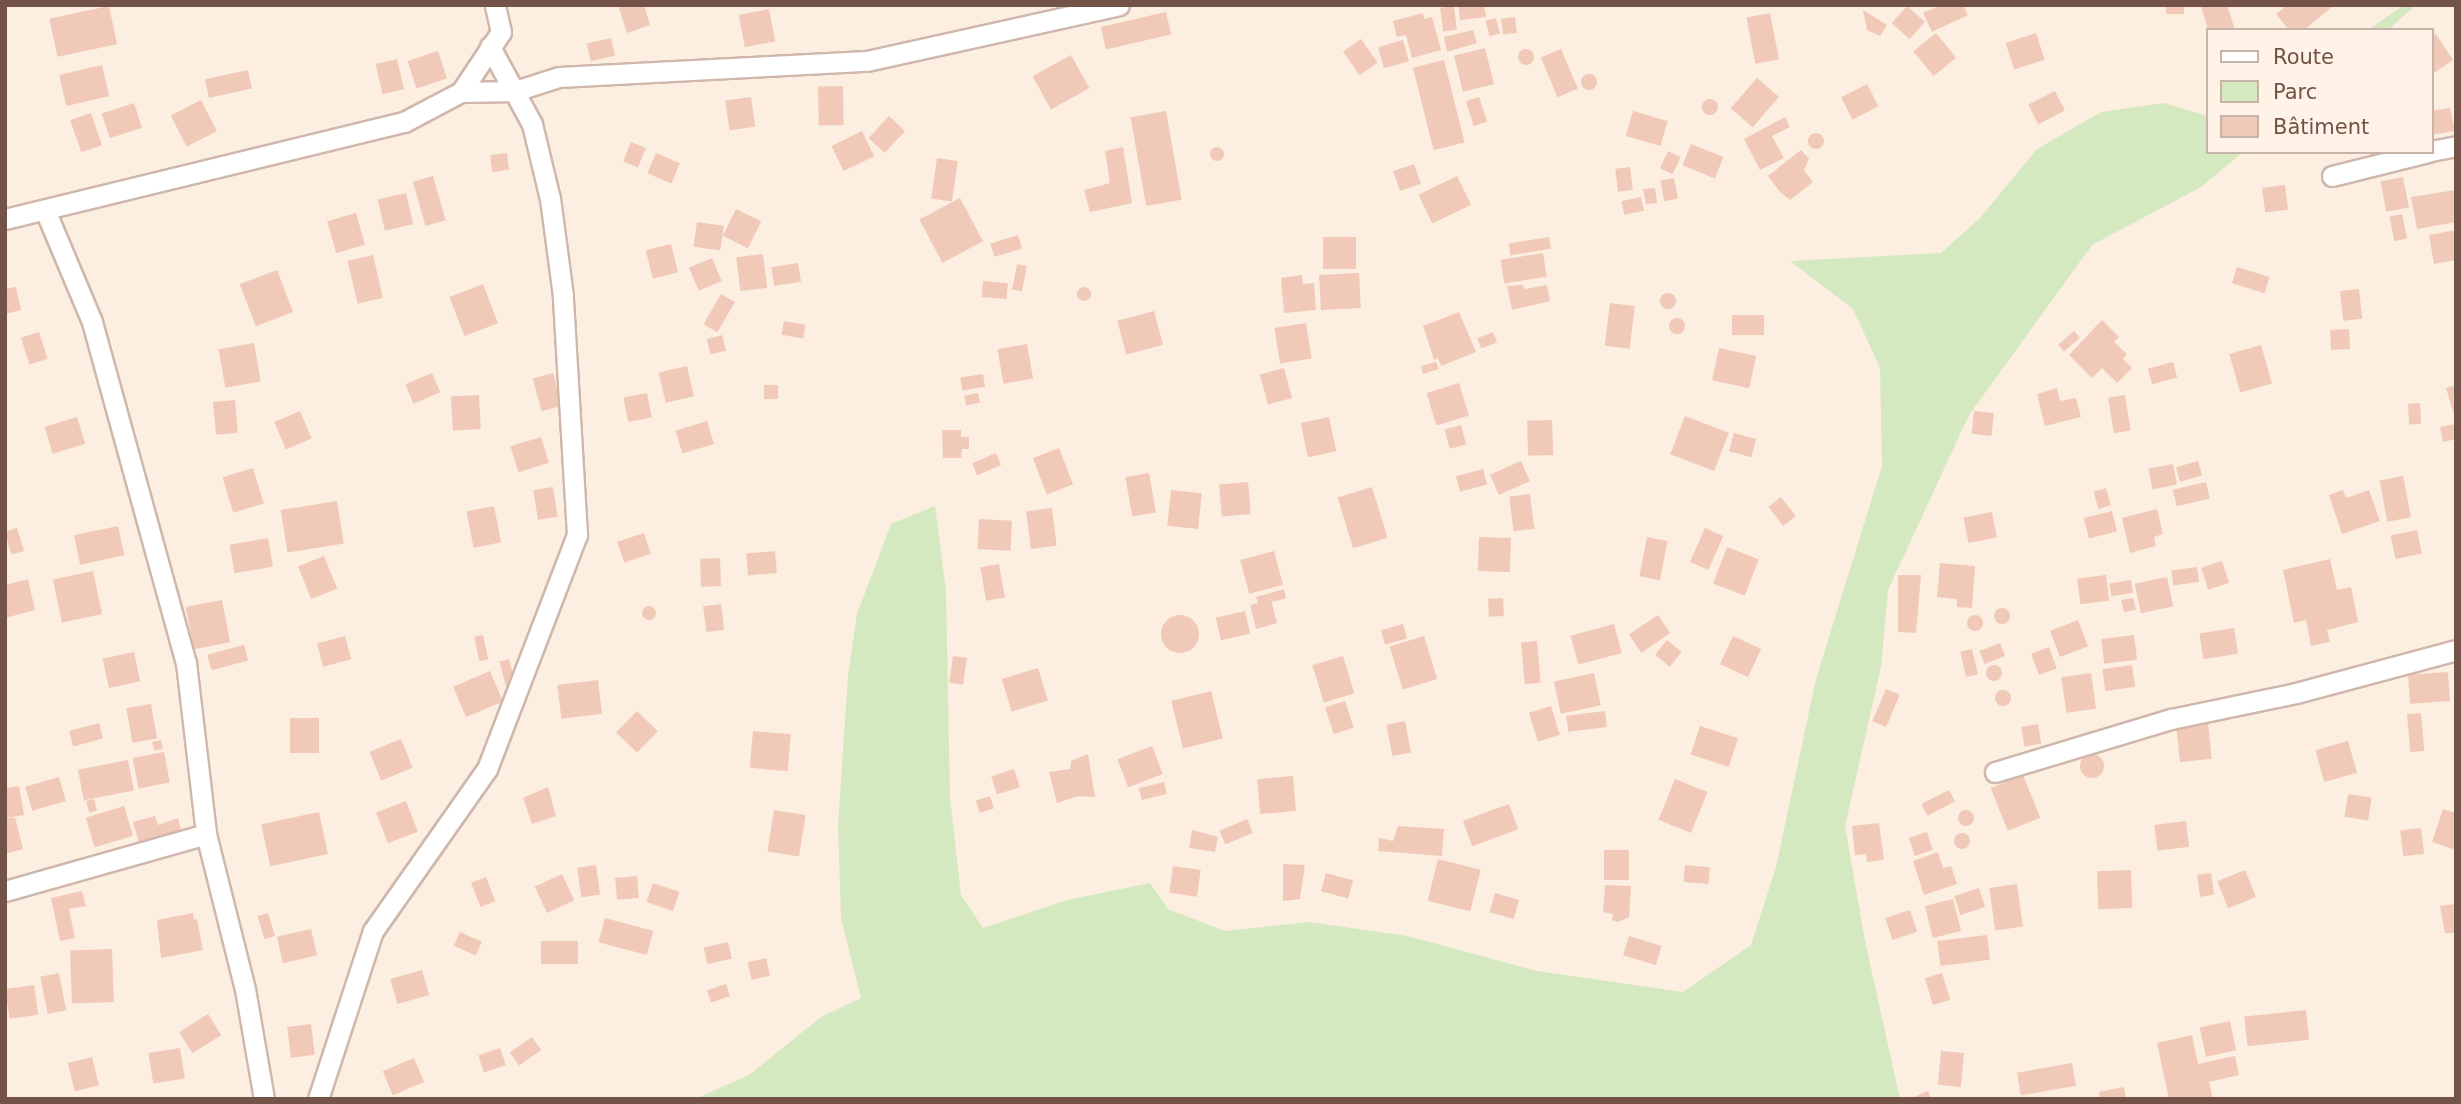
<!DOCTYPE html>
<html>
<head>
<meta charset="utf-8">
<style>
	body { margin:0 }
	#map { position:relative; width:2461px; height:1104px; overflow:hidden; background:#fceee1; font-family:"DejaVu Sans",sans-serif }
	div>[style] { position:absolute }
	[style*='--x'] { left:calc(var(--x)*1px); top:calc(var(--y)*1px); width:calc(var(--w)*1px); rotate:calc(var(--a)*1deg) }
	.green>* { inset:0; background:#d5e9c0 }
	.building>* { inset:0; background:#f1c9b9; transform-origin:0 0 }
	.round { border-radius:50% }
	.roads { filter:drop-shadow(2px 0 #cfb7ab) drop-shadow(-2px 0 #cfb7ab) drop-shadow(0 2px #cfb7ab) drop-shadow(0 -2px #cfb7ab) }
	.street>* { height:19px; margin:-9.5px; padding:0 9.5px; transform-origin:9.5px; border-radius:9.5px; background:#fff }
	span { translate:-50% -50%; white-space:nowrap; text-align:center; line-height:1.15; -webkit-text-stroke:5px #fff3e7; paint-order:stroke }
	.frame { position:absolute; inset:0; border:7px solid #735248; pointer-events:none }
	.legend { position:absolute; left:2206px; top:28px; width:228px; height:126px; box-sizing:border-box; background:#fff3e7; border:2px solid #c7b3a7; margin:0; padding:9px 12px; list-style:none; font-size:21px; color:#735248 }
	.legend li { display:flex; align-items:center; gap:14px; height:35px }
	.legend b { width:35px; border:2px solid #c7b3a7 }
</style>
</head>
<body>
<div id="map">
	<div class="green">
		<i style="clip-path:polygon(2404px 5px,2416px 5px,2388px 30px,2368px 30px)"></i>
		<i style="clip-path:polygon(2164px 103px,2207px 116px,2207px 152px,2243px 152px,2201px 187px,2092px 245px,1969px 415px,1888px 590px,1881px 667px,1845px 826px,1865px 941px,1900px 1099px,695px 1099px,749px 1075px,821px 1017px,861px 998px,841px 917px,838px 824px,848px 676px,857px 614px,891px 524px,935px 506px,946px 591px,950px 798px,961px 895px,983px 928px,1067px 900px,1150px 883px,1168px 909px,1225px 931px,1309px 922px,1407px 936px,1537px 971px,1683px 992px,1751px 945px,1776px 867px,1816px 679px,1882px 466px,1880px 368px,1853px 309px,1790px 261px,1941px 253px,1980px 218px,2037px 149px,2101px 112px)"></i>
	</div>
	<div class="building">
		<i style="clip-path:polygon(618px 5px,644px 5px,650px 25px,627px 33px)"></i>
		<i style="clip-path:polygon(1458px 5px,1484px 5px,1486px 17px,1460px 20px)"></i>
		<i style="clip-path:polygon(1941px 5px,1963px 5px,1968px 15px,1932px 32px,1923px 13px)"></i>
		<i style="left:2166px;top:5px;width:18px;height:9px"></i>
		<i style="clip-path:polygon(2227px 5px,2235px 30px,2208px 30px,2201px 6px)"></i>
		<i style="clip-path:polygon(2287px 5px,2334px 5px,2304px 30px,2289px 30px,2276px 14px)"></i>
		<i style="left:109px;top:6px;width:39px;height:61px;rotate:78deg"></i>
		<i style="left:1454px;top:6px;width:24px;height:14px;rotate:83deg"></i>
		<i style="left:1907px;top:6px;width:24px;height:23px;rotate:42deg"></i>
		<i style="left:769px;top:9px;width:33px;height:31px;rotate:79deg"></i>
		<i style="clip-path:polygon(1863px 10px,1887px 25px,1880px 36px,1867px 30px)"></i>
		<i style="left:1166px;top:12px;width:23px;height:67px;rotate:77deg"></i>
		<i style="clip-path:polygon(1423px 13px,1424px 19px,1432px 17px,1441px 50px,1412px 58px,1406px 35px,1397px 37px,1393px 21px)"></i>
		<i style="left:1770px;top:13px;width:47px;height:24px;rotate:79deg"></i>
		<i style="left:1515px;top:17px;width:16px;height:14px;rotate:83deg"></i>
		<i style="left:1496px;top:18px;width:16px;height:11px;rotate:75deg"></i>
		<i style="clip-path:polygon(1473px 30px,1477px 43px,1447px 52px,1444px 37px)"></i>
		<i style="left:1936px;top:33px;width:32px;height:29px;rotate:51deg"></i>
		<i style="left:2036px;top:33px;width:28px;height:32px;rotate:72deg"></i>
		<i style="clip-path:polygon(2436px 34px,2453px 60px,2431px 75px,2431px 37px)"></i>
		<i style="left:611px;top:38px;width:18px;height:25px;rotate:77deg"></i>
		<i style="left:1361px;top:39px;width:29px;height:22px;rotate:55deg"></i>
		<i style="left:1403px;top:40px;width:22px;height:26px;rotate:74deg"></i>
		<i style="left:1485px;top:48px;width:37px;height:32px;rotate:76deg"></i>
		<i style="left:1561px;top:49px;width:43px;height:22px;rotate:67deg"></i>
		<i class="round" style="left:1518px;top:49px;width:16px;height:16px"></i>
		<i style="left:438px;top:51px;width:29px;height:32px;rotate:72deg"></i>
		<i style="left:1071px;top:55px;width:38px;height:44px;rotate:61deg"></i>
		<i style="left:397px;top:59px;width:31px;height:22px;rotate:77deg"></i>
		<i style="left:1444px;top:60px;width:85px;height:32px;rotate:76deg"></i>
		<i style="left:102px;top:65px;width:32px;height:44px;rotate:77deg"></i>
		<i style="left:248px;top:70px;width:19px;height:44px;rotate:78deg"></i>
		<i class="round" style="left:1581px;top:74px;width:16px;height:16px"></i>
		<i style="left:1757px;top:78px;width:29px;height:40px;rotate:41deg"></i>
		<i style="left:1867px;top:84px;width:25px;height:29px;rotate:63deg"></i>
		<i style="left:843px;top:86px;width:39px;height:25px;rotate:89deg"></i>
		<i style="left:2055px;top:91px;width:22px;height:30px;rotate:63deg"></i>
		<i style="left:751px;top:97px;width:30px;height:26px;rotate:82deg"></i>
		<i style="left:1479px;top:97px;width:26px;height:14px;rotate:72deg"></i>
		<i class="round" style="left:1702px;top:99px;width:16px;height:16px"></i>
		<i style="left:201px;top:100px;width:35px;height:34px;rotate:63deg"></i>
		<i style="left:134px;top:103px;width:26px;height:34px;rotate:72deg"></i>
		<i style="clip-path:polygon(2450px 108px,2455px 131px,2431px 135px,2431px 111px)"></i>
		<i style="left:1166px;top:111px;width:90px;height:36px;rotate:80deg"></i>
		<i style="left:1633px;top:111px;width:36px;height:26px;rotate:16deg"></i>
		<i style="left:91px;top:113px;width:34px;height:22px;rotate:71deg"></i>
		<i style="left:889px;top:116px;width:22px;height:30px;rotate:43deg"></i>
		<i style="clip-path:polygon(1785px 117px,1790px 127px,1772px 136px,1784px 158px,1760px 170px,1744px 139px)"></i>
		<i style="left:862px;top:131px;width:28px;height:34px;rotate:64deg"></i>
		<i class="round" style="left:1808px;top:133px;width:16px;height:16px"></i>
		<i style="left:631px;top:142px;width:16px;height:21px;rotate:22deg"></i>
		<i style="left:1691px;top:144px;width:35px;height:23px;rotate:22deg"></i>
		<i style="clip-path:polygon(1123px 147px,1132px 203px,1090px 212px,1084px 190px,1110px 183px,1105px 151px)"></i>
		<i class="round" style="left:1210px;top:147px;width:14px;height:14px"></i>
		<i style="clip-path:polygon(1801px 150px,1809px 159px,1804px 170px,1813px 182px,1790px 200px,1780px 192px,1768px 176px)"></i>
		<i style="left:1668px;top:151px;width:14px;height:19px;rotate:25deg"></i>
		<i style="left:507px;top:153px;width:17px;height:17px;rotate:83deg"></i>
		<i style="left:656px;top:153px;width:26px;height:22px;rotate:23deg"></i>
		<i style="left:937px;top:158px;width:21px;height:41px;rotate:8deg"></i>
		<i style="left:1414px;top:164px;width:21px;height:22px;rotate:71deg"></i>
		<i style="left:1630px;top:167px;width:23px;height:15px;rotate:83deg"></i>
		<i style="left:433px;top:176px;width:46px;height:21px;rotate:74deg"></i>
		<i style="left:1457px;top:176px;width:32px;height:43px;rotate:64deg"></i>
		<i style="left:2403px;top:177px;width:31px;height:23px;rotate:79deg"></i>
		<i style="left:1674px;top:178px;width:21px;height:14px;rotate:79deg"></i>
		<i style="left:2285px;top:185px;width:25px;height:23px;rotate:83deg"></i>
		<i style="clip-path:polygon(1655px 188px,1657px 203px,1646px 204px,1643px 189px)"></i>
		<i style="clip-path:polygon(2456px 190px,2456px 222px,2417px 229px,2411px 197px)"></i>
		<i style="left:406px;top:193px;width:32px;height:29px;rotate:77deg"></i>
		<i style="left:1641px;top:197px;width:14px;height:20px;rotate:78deg"></i>
		<i style="left:960px;top:198px;width:49px;height:46px;rotate:62deg"></i>
		<i style="left:736px;top:209px;width:28px;height:30px;rotate:26deg"></i>
		<i style="left:356px;top:213px;width:33px;height:30px;rotate:74deg"></i>
		<i style="left:2402px;top:214px;width:25px;height:13px;rotate:78deg"></i>
		<i style="left:697px;top:222px;width:27px;height:25px;rotate:8deg"></i>
		<i style="clip-path:polygon(2456px 230px,2456px 260px,2434px 264px,2429px 235px)"></i>
		<i style="left:1018px;top:235px;width:14px;height:29px;rotate:73deg"></i>
		<i style="left:1323px;top:237px;width:33px;height:32px"></i>
		<i style="left:1549px;top:237px;width:12px;height:41px;rotate:81deg"></i>
		<i style="left:671px;top:244px;width:29px;height:26px;rotate:76deg"></i>
		<i style="left:1543px;top:253px;width:24px;height:43px;rotate:81deg"></i>
		<i style="left:763px;top:254px;width:34px;height:27px;rotate:83deg"></i>
		<i style="left:373px;top:255px;width:44px;height:26px;rotate:77deg"></i>
		<i style="left:712px;top:258px;width:25px;height:25px;rotate:67deg"></i>
		<i style="left:798px;top:263px;width:19px;height:27px;rotate:81deg"></i>
		<i style="left:1017px;top:264px;width:10px;height:26px;rotate:11deg"></i>
		<i style="left:2237px;top:267px;width:34px;height:17px;rotate:17deg"></i>
		<i style="left:277px;top:270px;width:45px;height:40px;rotate:69deg"></i>
		<i style="left:1359px;top:273px;width:35px;height:40px;rotate:87deg"></i>
		<i style="clip-path:polygon(1302px 275px,1303px 284px,1314px 283px,1316px 310px,1284px 313px,1281px 278px)"></i>
		<i style="left:983px;top:281px;width:25px;height:16px;rotate:5deg"></i>
		<i style="left:483px;top:284px;width:42px;height:36px;rotate:69deg"></i>
		<i style="clip-path:polygon(1522px 285px,1525px 289px,1547px 285px,1550px 301px,1512px 310px,1507px 286px)"></i>
		<i style="clip-path:polygon(16px 287px,21px 310px,5px 314px,5px 289px)"></i>
		<i class="round" style="left:1077px;top:287px;width:14px;height:14px"></i>
		<i style="left:2359px;top:289px;width:30px;height:19px;rotate:84deg"></i>
		<i class="round" style="left:1660px;top:293px;width:16px;height:16px"></i>
		<i style="left:721px;top:294px;width:16px;height:35px;rotate:30deg"></i>
		<i style="left:1610px;top:303px;width:25px;height:43px;rotate:7deg"></i>
		<i style="left:1154px;top:311px;width:35px;height:38px;rotate:75deg"></i>
		<i style="clip-path:polygon(1459px 312px,1476px 352px,1441px 366px,1438px 358px,1434px 360px,1423px 326px)"></i>
		<i style="left:1732px;top:315px;width:32px;height:20px"></i>
		<i class="round" style="left:1669px;top:318px;width:16px;height:16px"></i>
		<i style="clip-path:polygon(2102px 320px,2119px 337px,2114px 342px,2127px 354px,2123px 359px,2132px 368px,2117px 383px,2102px 368px,2092px 378px,2069px 355px)"></i>
		<i style="left:784px;top:321px;width:22px;height:14px;rotate:10deg"></i>
		<i style="left:1306px;top:323px;width:36px;height:32px;rotate:81deg"></i>
		<i style="left:2349px;top:329px;width:20px;height:19px;rotate:87deg"></i>
		<i style="left:2074px;top:331px;width:9px;height:21px;rotate:49deg"></i>
		<i style="left:39px;top:332px;width:28px;height:19px;rotate:72deg"></i>
		<i style="left:1493px;top:332px;width:11px;height:17px;rotate:68deg"></i>
		<i style="left:722px;top:335px;width:16px;height:16px;rotate:75deg"></i>
		<i style="left:254px;top:343px;width:39px;height:36px;rotate:80deg"></i>
		<i style="left:1027px;top:344px;width:35px;height:30px;rotate:80deg"></i>
		<i style="left:2261px;top:345px;width:40px;height:33px;rotate:74deg"></i>
		<i style="left:1719px;top:348px;width:38px;height:33px;rotate:12deg"></i>
		<i style="clip-path:polygon(1436px 362px,1439px 369px,1423px 374px,1421px 366px)"></i>
		<i style="left:2173px;top:362px;width:16px;height:26px;rotate:75deg"></i>
		<i style="left:687px;top:366px;width:31px;height:29px;rotate:77deg"></i>
		<i style="left:1284px;top:368px;width:31px;height:25px;rotate:75deg"></i>
		<i style="left:432px;top:373px;width:21px;height:29px;rotate:67deg"></i>
		<i style="left:553px;top:373px;width:34px;height:21px;rotate:75deg"></i>
		<i style="left:983px;top:374px;width:13px;height:23px;rotate:81deg"></i>
		<i style="left:1459px;top:383px;width:34px;height:34px;rotate:73deg"></i>
		<i style="left:764px;top:385px;width:14px;height:14px"></i>
		<i style="clip-path:polygon(2456px 385px,2456px 418px,2455px 418px,2446px 388px)"></i>
		<i style="clip-path:polygon(2057px 388px,2060px 401px,2076px 398px,2081px 417px,2045px 426px,2037px 394px)"></i>
		<i style="left:647px;top:393px;width:25px;height:24px;rotate:79deg"></i>
		<i style="left:978px;top:393px;width:10px;height:14px;rotate:79deg"></i>
		<i style="left:479px;top:395px;width:34px;height:28px;rotate:87deg"></i>
		<i style="left:2125px;top:395px;width:36px;height:17px;rotate:81deg"></i>
		<i style="left:235px;top:400px;width:33px;height:22px;rotate:85deg"></i>
		<i style="left:2420px;top:403px;width:21px;height:12px;rotate:87deg"></i>
		<i style="left:300px;top:411px;width:30px;height:28px;rotate:67deg"></i>
		<i style="left:1974px;top:411px;width:20px;height:23px;rotate:6deg"></i>
		<i style="left:1685px;top:416px;width:47px;height:41px;rotate:21deg"></i>
		<i style="left:77px;top:417px;width:28px;height:34px;rotate:73deg"></i>
		<i style="left:1329px;top:417px;width:35px;height:29px;rotate:78deg"></i>
		<i style="left:1552px;top:420px;width:35px;height:25px;rotate:88deg"></i>
		<i style="left:707px;top:421px;width:24px;height:33px;rotate:73deg"></i>
		<i style="clip-path:polygon(2456px 424px,2456px 439px,2443px 442px,2440px 427px)"></i>
		<i style="left:1461px;top:425px;width:20px;height:17px;rotate:75deg"></i>
		<i style="clip-path:polygon(942px 430px,961px 430px,961px 437px,969px 437px,969px 449px,962px 449px,961px 458px,943px 458px)"></i>
		<i style="left:1734px;top:433px;width:23px;height:19px;rotate:15deg"></i>
		<i style="left:541px;top:437px;width:27px;height:32px;rotate:73deg"></i>
		<i style="left:1059px;top:448px;width:39px;height:28px;rotate:69deg"></i>
		<i style="left:996px;top:453px;width:13px;height:26px;rotate:67deg"></i>
		<i style="left:1521px;top:461px;width:22px;height:34px;rotate:66deg"></i>
		<i style="left:2198px;top:461px;width:15px;height:23px;rotate:74deg"></i>
		<i style="left:2173px;top:464px;width:21px;height:25px;rotate:79deg"></i>
		<i style="left:253px;top:468px;width:37px;height:32px;rotate:73deg"></i>
		<i style="left:1483px;top:469px;width:16px;height:28px;rotate:75deg"></i>
		<i style="left:1149px;top:473px;width:40px;height:24px;rotate:80deg"></i>
		<i style="left:2403px;top:476px;width:42px;height:24px;rotate:79deg"></i>
		<i style="left:1248px;top:482px;width:32px;height:29px;rotate:85deg"></i>
		<i style="left:2206px;top:482px;width:17px;height:34px;rotate:77deg"></i>
		<i style="left:553px;top:487px;width:30px;height:20px;rotate:81deg"></i>
		<i style="left:1372px;top:487px;width:53px;height:36px;rotate:73deg"></i>
		<i style="left:2106px;top:488px;width:18px;height:13px;rotate:74deg"></i>
		<i style="left:1171px;top:490px;width:31px;height:36px;rotate:6deg"></i>
		<i style="clip-path:polygon(2343px 490px,2346px 498px,2369px 490px,2380px 521px,2342px 534px,2329px 495px)"></i>
		<i style="left:1530px;top:494px;width:35px;height:21px;rotate:83deg"></i>
		<i style="left:1781px;top:497px;width:24px;height:16px;rotate:52deg"></i>
		<i style="left:337px;top:501px;width:43px;height:57px;rotate:81deg"></i>
		<i style="left:494px;top:506px;width:37px;height:28px;rotate:79deg"></i>
		<i style="left:1052px;top:508px;width:38px;height:26px;rotate:83deg"></i>
		<i style="clip-path:polygon(2157px 509px,2163px 534px,2154px 537px,2156px 546px,2130px 553px,2122px 518px)"></i>
		<i style="left:2112px;top:511px;width:21px;height:29px;rotate:76deg"></i>
		<i style="left:1992px;top:512px;width:26px;height:29px;rotate:79deg"></i>
		<i style="left:979px;top:519px;width:33px;height:30px;rotate:3deg"></i>
		<i style="left:118px;top:526px;width:30px;height:45px;rotate:78deg"></i>
		<i style="left:17px;top:528px;width:24px;height:13px;rotate:73deg"></i>
		<i style="left:1705px;top:528px;width:20px;height:37px;rotate:24deg"></i>
		<i style="left:2417px;top:530px;width:24px;height:27px;rotate:78deg"></i>
		<i style="left:644px;top:533px;width:22px;height:28px;rotate:72deg"></i>
		<i style="left:1479px;top:537px;width:32px;height:34px;rotate:2deg"></i>
		<i style="left:1647px;top:537px;width:21px;height:40px;rotate:11deg"></i>
		<i style="left:268px;top:538px;width:29px;height:39px;rotate:80deg"></i>
		<i style="left:1727px;top:547px;width:34px;height:39px;rotate:21deg"></i>
		<i style="left:775px;top:551px;width:22px;height:29px;rotate:85deg"></i>
		<i style="left:1274px;top:551px;width:35px;height:35px;rotate:75deg"></i>
		<i style="left:324px;top:556px;width:35px;height:28px;rotate:68deg"></i>
		<i style="left:720px;top:558px;width:28px;height:20px;rotate:88deg"></i>
		<i style="clip-path:polygon(2330px 559px,2337px 590px,2351px 587px,2358px 622px,2327px 630px,2330px 642px,2311px 646px,2306px 620px,2294px 623px,2283px 570px)"></i>
		<i style="left:2222px;top:561px;width:23px;height:22px;rotate:72deg"></i>
		<i style="clip-path:polygon(1940px 563px,1975px 566px,1972px 608px,1957px 607px,1957px 599px,1937px 597px)"></i>
		<i style="left:999px;top:564px;width:34px;height:19px;rotate:80deg"></i>
		<i style="left:2197px;top:567px;width:15px;height:26px;rotate:82deg"></i>
		<i style="left:93px;top:571px;width:44px;height:41px;rotate:78deg"></i>
		<i style="clip-path:polygon(1898px 575px,1921px 575px,1916px 633px,1898px 632px)"></i>
		<i style="left:2106px;top:575px;width:26px;height:29px;rotate:83deg"></i>
		<i style="left:2167px;top:577px;width:30px;height:33px;rotate:78deg"></i>
		<i style="clip-path:polygon(28px 579px,35px 610px,5px 618px,5px 585px)"></i>
		<i style="left:2131px;top:580px;width:13px;height:22px;rotate:81deg"></i>
		<i style="clip-path:polygon(1284px 589px,1286px 598px,1273px 602px,1271px 599px,1277px 623px,1256px 629px,1250px 605px,1258px 603px,1256px 597px)"></i>
		<i style="left:1503px;top:598px;width:18px;height:15px;rotate:87deg"></i>
		<i style="clip-path:polygon(2133px 598px,2136px 610px,2124px 612px,2121px 600px)"></i>
		<i style="left:222px;top:600px;width:43px;height:37px;rotate:79deg"></i>
		<i style="left:721px;top:604px;width:26px;height:18px;rotate:83deg"></i>
		<i class="round" style="left:642px;top:606px;width:14px;height:14px"></i>
		<i class="round" style="left:1994px;top:608px;width:16px;height:16px"></i>
		<i style="left:1245px;top:611px;width:23px;height:30px;rotate:77deg"></i>
		<i class="round" style="left:1161px;top:615px;width:38px;height:38px"></i>
		<i style="left:1658px;top:615px;width:22px;height:35px;rotate:56deg"></i>
		<i class="round" style="left:1967px;top:615px;width:16px;height:16px"></i>
		<i style="left:2078px;top:620px;width:28px;height:30px;rotate:69deg"></i>
		<i style="left:1403px;top:624px;width:15px;height:23px;rotate:74deg"></i>
		<i style="left:1614px;top:624px;width:30px;height:45px;rotate:75deg"></i>
		<i style="left:2234px;top:628px;width:26px;height:35px;rotate:81deg"></i>
		<i style="left:483px;top:635px;width:25px;height:9px;rotate:78deg"></i>
		<i style="left:2134px;top:635px;width:25px;height:33px;rotate:83deg"></i>
		<i style="left:345px;top:636px;width:24px;height:29px;rotate:75deg"></i>
		<i style="left:1424px;top:636px;width:45px;height:36px;rotate:73deg"></i>
		<i style="left:1733px;top:636px;width:31px;height:31px;rotate:25deg"></i>
		<i style="left:1667px;top:640px;width:19px;height:19px;rotate:39deg"></i>
		<i style="left:1537px;top:641px;width:42px;height:16px;rotate:85deg"></i>
		<i style="left:2000px;top:643px;width:14px;height:22px;rotate:69deg"></i>
		<i style="left:244px;top:645px;width:16px;height:38px;rotate:75deg"></i>
		<i style="left:2049px;top:647px;width:23px;height:19px;rotate:70deg"></i>
		<i style="left:1972px;top:649px;width:26px;height:12px;rotate:77deg"></i>
		<i style="left:134px;top:652px;width:30px;height:32px;rotate:78deg"></i>
		<i style="left:953px;top:656px;width:14px;height:27px;rotate:8deg"></i>
		<i style="left:1343px;top:656px;width:39px;height:32px;rotate:73deg"></i>
		<i style="left:509px;top:659px;width:27px;height:10px;rotate:75deg"></i>
		<i style="left:2132px;top:665px;width:22px;height:30px;rotate:82deg"></i>
		<i class="round" style="left:1986px;top:665px;width:16px;height:16px"></i>
		<i style="left:1038px;top:668px;width:34px;height:38px;rotate:73deg"></i>
		<i style="left:490px;top:671px;width:33px;height:40px;rotate:67deg"></i>
		<i style="left:2448px;top:672px;width:29px;height:40px;rotate:86deg"></i>
		<i style="left:1594px;top:673px;width:33px;height:41px;rotate:78deg"></i>
		<i style="left:2091px;top:673px;width:36px;height:30px;rotate:82deg"></i>
		<i style="left:598px;top:680px;width:34px;height:41px;rotate:83deg"></i>
		<i style="left:1886px;top:689px;width:15px;height:35px;rotate:23deg"></i>
		<i class="round" style="left:1995px;top:690px;width:16px;height:16px"></i>
		<i style="left:1211px;top:691px;width:49px;height:41px;rotate:76deg"></i>
		<i style="left:1345px;top:701px;width:28px;height:21px;rotate:72deg"></i>
		<i style="left:151px;top:704px;width:35px;height:25px;rotate:80deg"></i>
		<i style="left:1551px;top:706px;width:30px;height:23px;rotate:73deg"></i>
		<i style="left:637px;top:711px;width:29px;height:30px;rotate:44deg"></i>
		<i style="left:1605px;top:711px;width:16px;height:39px;rotate:83deg"></i>
		<i style="left:2421px;top:713px;width:38px;height:14px;rotate:85deg"></i>
		<i style="left:290px;top:718px;width:29px;height:35px"></i>
		<i style="left:1405px;top:721px;width:32px;height:19px;rotate:79deg"></i>
		<i style="left:99px;top:723px;width:16px;height:31px;rotate:75deg"></i>
		<i style="left:2208px;top:723px;width:36px;height:32px;rotate:84deg"></i>
		<i style="left:2038px;top:724px;width:20px;height:17px;rotate:81deg"></i>
		<i style="left:1700px;top:726px;width:40px;height:30px;rotate:18deg"></i>
		<i style="left:753px;top:731px;width:38px;height:37px;rotate:5deg"></i>
		<i style="left:401px;top:739px;width:31px;height:34px;rotate:68deg"></i>
		<i style="left:161px;top:740px;width:9px;height:9px;rotate:77deg"></i>
		<i style="left:2348px;top:741px;width:33px;height:34px;rotate:74deg"></i>
		<i style="left:1152px;top:746px;width:30px;height:37px;rotate:69deg"></i>
		<i style="left:164px;top:752px;width:31px;height:32px;rotate:79deg"></i>
		<i class="round" style="left:2080px;top:754px;width:24px;height:24px"></i>
		<i style="clip-path:polygon(1088px 754px,1095px 797px,1078px 796px,1057px 803px,1049px 772px,1070px 769px,1071px 761px)"></i>
		<i style="left:128px;top:760px;width:31px;height:51px;rotate:79deg"></i>
		<i style="left:1014px;top:769px;width:19px;height:24px;rotate:72deg"></i>
		<i style="left:2023px;top:775px;width:46px;height:35px;rotate:68deg"></i>
		<i style="left:1293px;top:776px;width:35px;height:36px;rotate:85deg"></i>
		<i style="left:59px;top:777px;width:25px;height:35px;rotate:74deg"></i>
		<i style="left:1675px;top:779px;width:35px;height:44px;rotate:22deg"></i>
		<i style="left:1164px;top:782px;width:12px;height:26px;rotate:76deg"></i>
		<i style="clip-path:polygon(19px 786px,24px 815px,5px 818px,5px 788px)"></i>
		<i style="clip-path:polygon(548px 787px,556px 816px,532px 824px,523px 798px)"></i>
		<i style="left:1949px;top:790px;width:13px;height:31px;rotate:63deg"></i>
		<i style="left:2348px;top:794px;width:24px;height:23px;rotate:9deg"></i>
		<i style="left:990px;top:796px;width:13px;height:15px;rotate:72deg"></i>
		<i style="left:94px;top:799px;width:12px;height:8px;rotate:76deg"></i>
		<i style="left:406px;top:801px;width:33px;height:32px;rotate:69deg"></i>
		<i style="left:1509px;top:804px;width:27px;height:49px;rotate:70deg"></i>
		<i style="left:124px;top:806px;width:31px;height:40px;rotate:73deg"></i>
		<i style="clip-path:polygon(2443px 809px,2456px 813px,2456px 850px,2432px 842px)"></i>
		<i style="left:774px;top:810px;width:32px;height:42px;rotate:9deg"></i>
		<i class="round" style="left:1958px;top:810px;width:16px;height:16px"></i>
		<i style="left:319px;top:812px;width:43px;height:59px;rotate:78deg"></i>
		<i style="clip-path:polygon(155px 816px,158px 825px,178px 818px,181px 830px,139px 843px,133px 822px)"></i>
		<i style="clip-path:polygon(15px 817px,23px 849px,5px 854px,5px 819px)"></i>
		<i style="left:1247px;top:819px;width:15px;height:30px;rotate:67deg"></i>
		<i style="left:2186px;top:821px;width:26px;height:32px;rotate:83deg"></i>
		<i style="clip-path:polygon(1879px 823px,1884px 860px,1867px 862px,1866px 854px,1855px 855px,1852px 826px)"></i>
		<i style="clip-path:polygon(1398px 826px,1444px 829px,1442px 856px,1378px 851px,1379px 838px,1393px 841px)"></i>
		<i style="left:2421px;top:828px;width:26px;height:21px;rotate:83deg"></i>
		<i style="clip-path:polygon(1192px 830px,1218px 837px,1215px 852px,1189px 848px)"></i>
		<i style="left:1927px;top:832px;width:19px;height:19px;rotate:72deg"></i>
		<i class="round" style="left:1954px;top:833px;width:16px;height:16px"></i>
		<i style="left:1604px;top:850px;width:25px;height:30px"></i>
		<i style="clip-path:polygon(1938px 852px,1943px 868px,1951px 866px,1957px 884px,1924px 895px,1913px 861px)"></i>
		<i style="left:1438px;top:859px;width:44px;height:43px;rotate:14deg"></i>
		<i style="clip-path:polygon(1283px 864px,1305px 865px,1300px 899px,1283px 901px)"></i>
		<i style="left:596px;top:865px;width:30px;height:19px;rotate:82deg"></i>
		<i style="left:1685px;top:865px;width:25px;height:17px;rotate:5deg"></i>
		<i style="left:1173px;top:866px;width:28px;height:27px;rotate:8deg"></i>
		<i style="left:2131px;top:870px;width:38px;height:34px;rotate:88deg"></i>
		<i style="left:2245px;top:870px;width:29px;height:30px;rotate:68deg"></i>
		<i style="left:1326px;top:873px;width:28px;height:19px;rotate:15deg"></i>
		<i style="left:2211px;top:873px;width:22px;height:14px;rotate:82deg"></i>
		<i style="left:562px;top:874px;width:29px;height:30px;rotate:65deg"></i>
		<i style="left:637px;top:876px;width:22px;height:22px;rotate:85deg"></i>
		<i style="left:486px;top:877px;width:26px;height:16px;rotate:69deg"></i>
		<i style="left:653px;top:883px;width:28px;height:20px;rotate:19deg"></i>
		<i style="left:2017px;top:884px;width:43px;height:28px;rotate:82deg"></i>
		<i style="clip-path:polygon(1605px 885px,1631px 886px,1629px 917px,1618px 922px,1612px 920px,1613px 914px,1603px 912px)"></i>
		<i style="left:1979px;top:888px;width:20px;height:26px;rotate:72deg"></i>
		<i style="clip-path:polygon(82px 891px,86px 906px,69px 909px,75px 938px,60px 941px,51px 898px)"></i>
		<i style="left:1495px;top:893px;width:25px;height:20px;rotate:16deg"></i>
		<i style="left:1953px;top:899px;width:33px;height:29px;rotate:76deg"></i>
		<i style="clip-path:polygon(2456px 904px,2456px 933px,2445px 933px,2440px 906px)"></i>
		<i style="left:1910px;top:910px;width:23px;height:26px;rotate:72deg"></i>
		<i style="clip-path:polygon(193px 913px,194px 920px,197px 919px,203px 950px,161px 958px,157px 920px)"></i>
		<i style="left:268px;top:913px;width:24px;height:11px;rotate:73deg"></i>
		<i style="left:605px;top:918px;width:50px;height:25px;rotate:15deg"></i>
		<i style="left:311px;top:929px;width:27px;height:35px;rotate:77deg"></i>
		<i style="left:460px;top:932px;width:24px;height:15px;rotate:24deg"></i>
		<i style="left:1987px;top:935px;width:25px;height:50px;rotate:83deg"></i>
		<i style="left:1629px;top:936px;width:34px;height:20px;rotate:17deg"></i>
		<i style="left:578px;top:941px;width:23px;height:37px;rotate:90deg"></i>
		<i style="left:728px;top:942px;width:17px;height:25px;rotate:77deg"></i>
		<i style="left:112px;top:949px;width:53px;height:42px;rotate:88deg"></i>
		<i style="left:766px;top:958px;width:18px;height:19px;rotate:77deg"></i>
		<i style="left:422px;top:970px;width:26px;height:33px;rotate:74deg"></i>
		<i style="left:59px;top:973px;width:38px;height:19px;rotate:79deg"></i>
		<i style="left:1942px;top:973px;width:28px;height:18px;rotate:73deg"></i>
		<i style="left:726px;top:984px;width:13px;height:20px;rotate:72deg"></i>
		<i style="left:34px;top:985px;width:30px;height:29px;rotate:82deg"></i>
		<i style="left:2306px;top:1010px;width:30px;height:62px;rotate:84deg"></i>
		<i style="left:208px;top:1014px;width:25px;height:34px;rotate:58deg"></i>
		<i style="left:2230px;top:1021px;width:30px;height:31px;rotate:78deg"></i>
		<i style="left:311px;top:1024px;width:31px;height:24px;rotate:83deg"></i>
		<i style="clip-path:polygon(2192px 1035px,2198px 1064px,2235px 1056px,2239px 1075px,2209px 1082px,2213px 1099px,2169px 1099px,2157px 1043px)"></i>
		<i style="left:532px;top:1037px;width:16px;height:27px;rotate:55deg"></i>
		<i style="left:180px;top:1048px;width:31px;height:32px;rotate:81deg"></i>
		<i style="left:500px;top:1048px;width:18px;height:23px;rotate:71deg"></i>
		<i style="left:1941px;top:1051px;width:23px;height:34px;rotate:5deg"></i>
		<i style="left:92px;top:1057px;width:29px;height:25px;rotate:76deg"></i>
		<i style="left:414px;top:1058px;width:26px;height:34px;rotate:67deg"></i>
		<i style="left:2072px;top:1063px;width:23px;height:56px;rotate:80deg"></i>
		<i style="clip-path:polygon(2124px 1087px,2126px 1099px,2100px 1099px,2099px 1092px)"></i>
		<i style="clip-path:polygon(1928px 1091px,1931px 1099px,1909px 1099px)"></i>
	</div>
	<div class="roads">
		<div class="street">
			<i style="--x:461;--y:92;--w:54;--a:-1.1"></i>
			<i style="--x:515;--y:91;--w:46;--a:-17.7"></i>
			<i style="--x:559;--y:77;--w:308;--a:-3"></i>
			<i style="--x:867;--y:61;--w:258;--a:-12.5"></i>
			<i style="--x:2431;--y:151;--w:25;--a:-11"></i>
			<i style="--x:2332;--y:176;--w:99;--a:-14"></i>
			<i style="--x:45;--y:210;--w:121;--a:67.2"></i>
			<i style="--x:92;--y:322;--w:354;--a:74.6"></i>
			<i style="--x:186;--y:663;--w:172;--a:83.3"></i>
			<i style="--x:206;--y:834;--w:160;--a:75.9"></i>
			<i style="--x:245;--y:989;--w:112;--a:80.2"></i>
			<i style="--x:5;--y:219;--w:411;--a:-13.7"></i>
			<i style="--x:404;--y:122;--w:64;--a:-27.8"></i>
			<i style="--x:461;--y:92;--w:72;--a:-56.3"></i>
			<i style="--x:501;--y:32;--w:28;--a:-103"></i>
			<i style="--x:1995;--y:772;--w:184;--a:-16.8"></i>
			<i style="--x:2171;--y:719;--w:128;--a:-11.7"></i>
			<i style="--x:2296;--y:693;--w:166;--a:-15"></i>
			<i style="--x:5;--y:891;--w:209;--a:-15.8"></i>
			<i style="--x:318;--y:1099;--w:177;--a:-71.9"></i>
			<i style="--x:373;--y:931;--w:198;--a:-54.9"></i>
			<i style="--x:487;--y:769;--w:251;--a:-69"></i>
			<i style="--x:577;--y:535;--w:239;--a:-93.4"></i>
			<i style="--x:563;--y:296;--w:98;--a:-97.6"></i>
			<i style="--x:550;--y:199;--w:77;--a:-103.5"></i>
			<i style="--x:532;--y:124;--w:88;--a:-118.6"></i>
		</div>
	</div>
	<div class="frame"></div>
	<ul class="legend">
	<li><b style="height:9px;background:#fff"></b>Route</li>
	<li><b style="height:19px;background:#d5e9c0"></b>Parc</li>
	<li><b style="height:19px;background:#f1c9b9"></b>Bâtiment</li>
	</ul>
</div>
</body>
</html>
